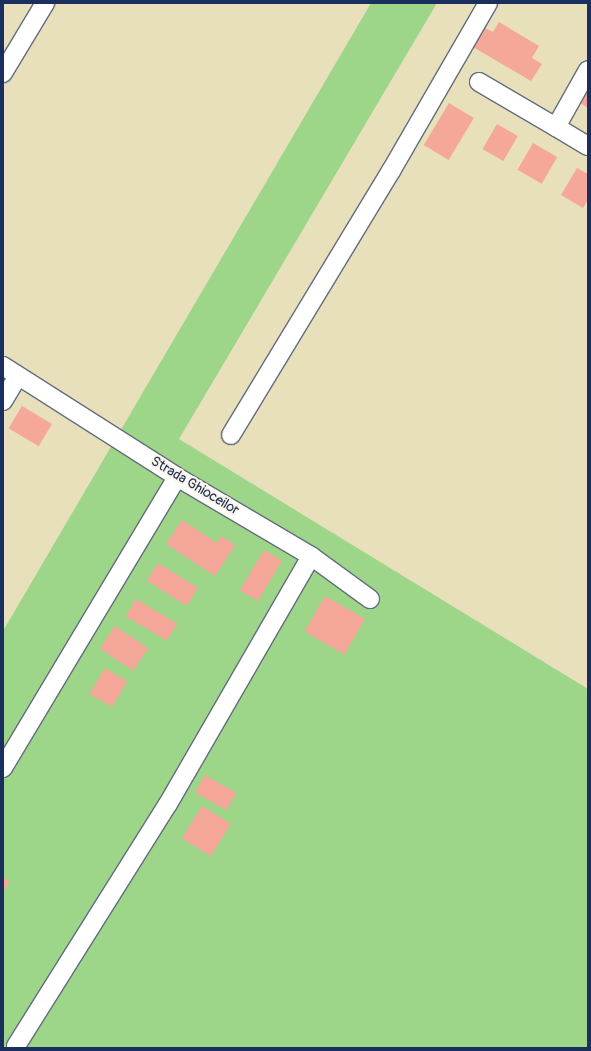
<!DOCTYPE html>
<html>
<head>
<meta charset="utf-8">
<style>
	body { margin:0 }
	#map { position:relative; width:591px; height:1051px; overflow:hidden; background:#e8e0bb; font-family:Pangolin,sans-serif }
	div>[style] { position:absolute }
	[style*='--x'] { left:calc(var(--x)*1px); top:calc(var(--y)*1px); width:calc(var(--w)*1px); rotate:calc(var(--a)*1deg) }
	.green>* { inset:0; background:#9ed689 }
	.building>* { inset:0; background:#f5a799; transform-origin:0 0 }
	.roads { filter:drop-shadow(1px 0 #636d7f) drop-shadow(-1px 0 #636d7f) drop-shadow(0 1px #636d7f) drop-shadow(0 -1px #636d7f) }
	.minor>* { height:18px; margin:-9px; padding:0 9px; transform-origin:9px; border-radius:9px; background:#fff }
	span { translate:-50% -50%; white-space:nowrap; text-align:center; line-height:1.15; -webkit-text-stroke:4px #fcf5e5; paint-order:stroke }
	.street-label { font-size:14px; color:#1b2f5e }
	.frame { position:absolute; inset:0; border:4px solid #1b2f5e; pointer-events:none }
</style>
</head>
<body>
<div id="map">
	<div class="green">
		<i style="clip-path:polygon(371px 3px,437px 3px,179px 439px,588px 689px,588px 1048px,3px 1048px,3px 631px)"></i>
	</div>
	<div class="building">
		<i style="clip-path:polygon(499px 22px,539px 46px,532px 58px,542px 64px,531px 81px,473px 47px,485px 28px,493px 32px)"></i>
		<i style="clip-path:polygon(588px 76px,588px 108px,574px 99px)"></i>
		<i style="left:449px;top:103px;width:29px;height:49px;rotate:31deg"></i>
		<i style="left:497px;top:124px;width:24px;height:29px;rotate:30deg"></i>
		<i style="left:533px;top:143px;width:28px;height:31px;rotate:30deg"></i>
		<i style="clip-path:polygon(577px 168px,588px 174px,588px 200px,583px 208px,561px 195px)"></i>
		<i style="left:22px;top:406px;width:35px;height:26px;rotate:31deg"></i>
		<i style="clip-path:polygon(182px 520px,217px 543px,221px 536px,235px 545px,215px 576px,166px 544px)"></i>
		<i style="left:264px;top:550px;width:21px;height:47px;rotate:31deg"></i>
		<i style="left:158px;top:563px;width:47px;height:21px;rotate:32deg"></i>
		<i style="left:325px;top:596px;width:46px;height:41px;rotate:30deg"></i>
		<i style="left:136px;top:599px;width:48px;height:20px;rotate:31deg"></i>
		<i style="left:115px;top:626px;width:40px;height:27px;rotate:34deg"></i>
		<i style="left:105px;top:668px;width:26px;height:30px;rotate:31deg"></i>
		<i style="left:205px;top:775px;width:36px;height:20px;rotate:30deg"></i>
		<i style="left:202px;top:806px;width:34px;height:38px;rotate:32deg"></i>
		<i style="clip-path:polygon(3px 877px,10px 882px,3px 892px)"></i>
	</div>
	<div class="roads">
		<div class="minor">
			<i style="--x:3;--y:73;--w:82;--a:-59"></i>
			<i style="--x:479;--y:82;--w:89;--a:30.3"></i>
			<i style="--x:556;--y:127;--w:65;--a:-60.7"></i>
			<i style="--x:556;--y:127;--w:37;--a:31"></i>
			<i style="--x:3;--y:366;--w:206;--a:32.5"></i>
			<i style="--x:177;--y:477;--w:156;--a:30.5"></i>
			<i style="--x:311;--y:556;--w:73;--a:36.1"></i>
			<i style="--x:3;--y:401;--w:29;--a:-59"></i>
			<i style="--x:231;--y:435;--w:309;--a:-58.8"></i>
			<i style="--x:391;--y:171;--w:194;--a:-60"></i>
			<i style="--x:3;--y:768;--w:339;--a:-59.1"></i>
			<i style="--x:16;--y:1046;--w:286;--a:-57.9"></i>
			<i style="--x:168;--y:804;--w:286;--a:-60"></i>
		</div>
	</div>
	<div class="street-label">
		<span style="left:195px;top:486px;rotate:31deg">Strada Ghioceilor</span>
	</div>
	<div class="frame"></div>
</div>
</body>
</html>
